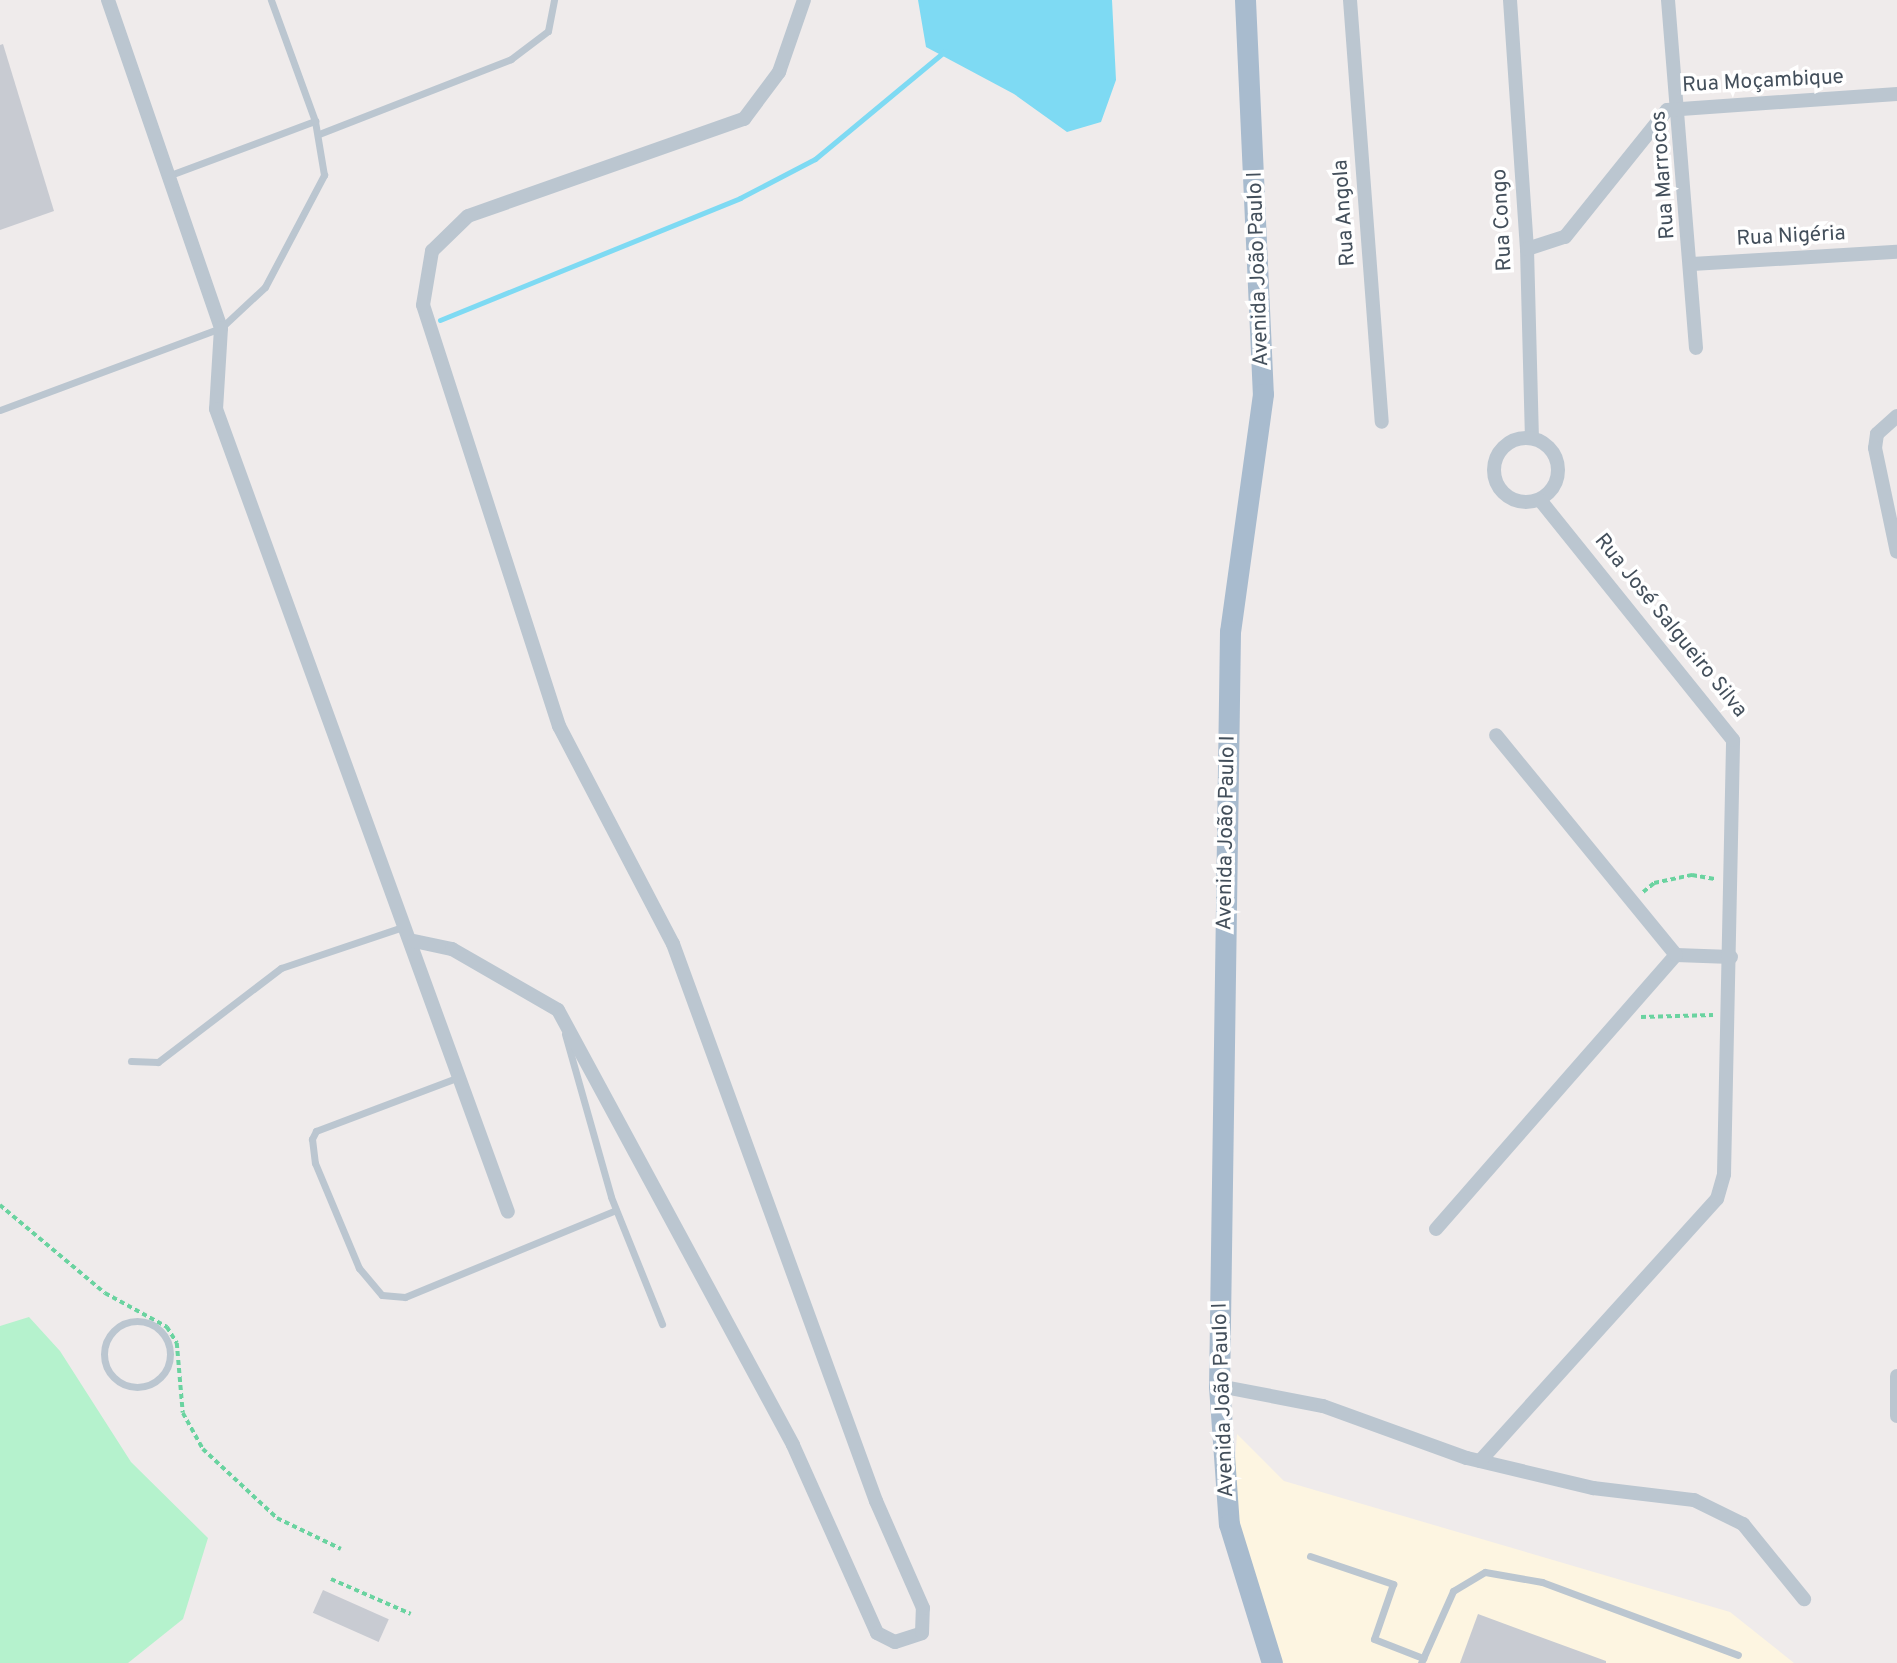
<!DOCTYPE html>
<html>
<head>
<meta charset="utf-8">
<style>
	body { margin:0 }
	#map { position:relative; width:1897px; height:1663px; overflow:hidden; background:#efebeb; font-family:Overpass,sans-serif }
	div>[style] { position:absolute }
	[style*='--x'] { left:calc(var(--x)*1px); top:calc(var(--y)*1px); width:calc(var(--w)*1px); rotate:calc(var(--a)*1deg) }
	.commercial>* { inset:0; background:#fdf5e1 }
	.green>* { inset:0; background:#b5f2cd }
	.water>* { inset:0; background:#7edaf3 }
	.stream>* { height:5px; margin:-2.5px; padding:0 2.5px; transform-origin:2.5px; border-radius:2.5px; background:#7edaf3 }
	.building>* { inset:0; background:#c8cbd2; transform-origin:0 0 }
	.path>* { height:3.5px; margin-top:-1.75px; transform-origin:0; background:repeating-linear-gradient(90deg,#6ad3a0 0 5px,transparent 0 8.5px) }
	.service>* { height:7px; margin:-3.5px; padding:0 3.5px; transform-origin:3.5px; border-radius:3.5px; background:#bbc6d0 }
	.service>.ring { margin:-3.5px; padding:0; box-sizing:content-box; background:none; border:7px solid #bbc6d0; border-radius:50% }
	.minor>* { height:14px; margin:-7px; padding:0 7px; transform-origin:7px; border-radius:7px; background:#bbc6d0 }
	.minor>.ring { margin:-7px; padding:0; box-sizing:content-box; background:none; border:14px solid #bbc6d0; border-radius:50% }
	.primary>* { height:21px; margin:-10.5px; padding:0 10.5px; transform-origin:10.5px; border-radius:10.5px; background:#a8bbce }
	span { translate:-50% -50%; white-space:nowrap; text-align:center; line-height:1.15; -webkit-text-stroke:7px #fff; paint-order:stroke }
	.street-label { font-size:21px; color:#434f5b }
</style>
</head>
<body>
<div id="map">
	<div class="commercial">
		<i style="clip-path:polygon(1237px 1434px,1284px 1481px,1730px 1612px,1794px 1663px,1280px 1663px,1243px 1549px,1233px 1489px)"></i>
	</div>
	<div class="green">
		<i style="clip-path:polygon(29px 1317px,60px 1351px,131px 1462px,208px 1538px,183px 1619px,128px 1663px,0 1663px,0 1326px)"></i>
	</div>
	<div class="water">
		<i style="clip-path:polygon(918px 0,1112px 0,1116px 80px,1101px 122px,1067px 132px,1014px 94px,926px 47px)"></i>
	</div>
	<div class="stream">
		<i style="--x:440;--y:320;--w:324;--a:-22.1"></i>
		<i style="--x:740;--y:198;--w:85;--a:-27.5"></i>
		<i style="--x:815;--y:159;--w:169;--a:-39.7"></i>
	</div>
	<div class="building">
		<i style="clip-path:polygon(3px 44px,54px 211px,0 230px,0 45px)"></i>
		<i style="left:323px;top:1590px;width:72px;height:25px;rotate:24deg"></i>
		<i style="clip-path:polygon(1478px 1614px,1606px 1661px,1606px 1663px,1460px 1663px)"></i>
	</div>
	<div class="path">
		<i style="--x:1643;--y:892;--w:14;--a:-39"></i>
		<i style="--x:1654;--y:883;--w:39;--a:-12"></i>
		<i style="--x:1692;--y:875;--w:23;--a:10"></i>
		<i style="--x:1641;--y:1017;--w:72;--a:-1.6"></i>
		<i style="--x:0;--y:1205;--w:137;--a:40"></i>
		<i style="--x:105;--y:1293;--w:71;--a:28.7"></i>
		<i style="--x:167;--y:1327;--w:19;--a:58"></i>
		<i style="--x:177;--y:1343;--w:70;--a:85.1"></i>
		<i style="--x:183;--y:1413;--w:41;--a:60.9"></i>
		<i style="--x:203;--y:1449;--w:101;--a:43"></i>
		<i style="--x:277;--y:1518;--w:71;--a:25.8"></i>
		<i style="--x:331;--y:1579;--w:87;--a:23.6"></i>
	</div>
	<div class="service">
		<i style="--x:319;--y:134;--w:206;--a:-21.3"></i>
		<i style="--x:511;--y:59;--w:46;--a:-37.1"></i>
		<i style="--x:548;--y:31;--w:32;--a:-79"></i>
		<i style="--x:173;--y:174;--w:152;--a:-20.5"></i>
		<i style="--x:0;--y:410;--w:236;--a:-20.4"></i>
		<i style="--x:221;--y:328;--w:60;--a:-43"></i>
		<i style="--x:265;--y:287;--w:127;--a:-62.2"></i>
		<i style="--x:324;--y:175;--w:55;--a:-99.5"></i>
		<i style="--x:315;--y:121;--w:129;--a:-110"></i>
		<i style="--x:565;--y:1034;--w:169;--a:74.2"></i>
		<i style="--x:611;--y:1197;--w:137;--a:68.1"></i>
		<i style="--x:131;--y:1061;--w:27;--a:2"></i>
		<i style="--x:158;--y:1062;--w:155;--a:-37.4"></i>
		<i style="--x:281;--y:968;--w:132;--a:-18.6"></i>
		<i style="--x:459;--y:1077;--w:153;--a:159.3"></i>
		<i style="--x:316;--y:1131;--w:9;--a:117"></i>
		<i style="--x:312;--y:1139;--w:24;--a:83"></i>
		<i style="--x:315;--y:1163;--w:114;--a:67.3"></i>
		<i style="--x:359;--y:1268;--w:35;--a:50"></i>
		<i style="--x:382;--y:1295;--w:23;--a:5"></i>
		<i style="--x:405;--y:1297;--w:228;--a:-22.4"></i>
		<i class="ring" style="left:104px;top:1321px;width:59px;height:59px"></i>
		<i style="--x:1310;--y:1556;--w:88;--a:18.6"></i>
		<i style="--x:1393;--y:1584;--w:58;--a:109.1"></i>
		<i style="--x:1374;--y:1639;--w:53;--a:21.2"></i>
		<i style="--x:1421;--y:1663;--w:79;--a:-66"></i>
		<i style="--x:1453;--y:1591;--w:37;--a:-31"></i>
		<i style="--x:1485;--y:1572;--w:58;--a:10"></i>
		<i style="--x:1542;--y:1582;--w:209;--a:20.4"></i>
	</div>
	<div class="minor">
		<i style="--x:108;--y:0;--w:347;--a:71"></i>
		<i style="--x:221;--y:328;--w:81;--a:93.5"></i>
		<i style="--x:216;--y:409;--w:854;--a:70.02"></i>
		<i style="--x:1350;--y:0;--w:423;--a:85.7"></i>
		<i style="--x:1510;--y:0;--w:250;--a:86.1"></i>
		<i style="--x:1527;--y:249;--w:188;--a:88.5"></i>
		<i style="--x:1668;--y:0;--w:349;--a:85.4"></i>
		<i style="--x:1527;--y:249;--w:40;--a:-18"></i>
		<i style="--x:1565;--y:237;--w:163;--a:-51.2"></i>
		<i style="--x:1667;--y:110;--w:231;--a:-4"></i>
		<i style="--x:1692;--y:264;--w:205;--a:-3.4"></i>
		<i style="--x:1897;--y:416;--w:27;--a:138"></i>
		<i style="--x:1877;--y:434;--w:14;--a:98"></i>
		<i style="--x:1875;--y:448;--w:106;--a:78.1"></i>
		<i class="ring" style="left:1494px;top:438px;width:50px;height:50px"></i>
		<i style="--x:414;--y:941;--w:39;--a:12"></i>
		<i style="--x:452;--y:949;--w:122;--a:29.9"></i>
		<i style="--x:558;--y:1010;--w:494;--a:61.6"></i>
		<i style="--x:793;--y:1445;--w:206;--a:65.9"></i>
		<i style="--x:877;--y:1633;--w:20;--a:27"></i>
		<i style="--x:895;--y:1642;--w:28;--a:-18"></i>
		<i style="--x:922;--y:1633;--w:25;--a:-88"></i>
		<i style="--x:923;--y:1608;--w:117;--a:-113.7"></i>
		<i style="--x:876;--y:1501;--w:593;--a:-110.02"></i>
		<i style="--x:673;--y:944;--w:246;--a:-117.6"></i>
		<i style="--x:559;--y:726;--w:442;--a:-107.9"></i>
		<i style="--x:423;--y:305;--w:55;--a:-80.5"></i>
		<i style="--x:432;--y:251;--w:50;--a:-44.2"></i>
		<i style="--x:468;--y:216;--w:293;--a:-19.4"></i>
		<i style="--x:744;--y:119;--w:59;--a:-53.3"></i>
		<i style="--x:779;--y:72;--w:76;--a:-70.9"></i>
		<i style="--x:1676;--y:955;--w:55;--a:2.1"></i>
		<i style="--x:1436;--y:1229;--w:364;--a:-48.8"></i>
		<i style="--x:1676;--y:955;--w:284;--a:-129.3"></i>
		<i style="--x:1897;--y:1376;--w:40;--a:90"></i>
		<i style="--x:1219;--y:1386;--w:106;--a:10.9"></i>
		<i style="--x:1323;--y:1406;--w:153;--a:19.9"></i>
		<i style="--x:1467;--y:1458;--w:130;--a:13.4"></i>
		<i style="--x:1593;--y:1488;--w:102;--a:6.8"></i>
		<i style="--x:1694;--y:1500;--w:55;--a:26.1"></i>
		<i style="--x:1743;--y:1524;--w:97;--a:50.9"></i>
		<i style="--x:1480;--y:1461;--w:353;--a:-47.9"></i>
		<i style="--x:1717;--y:1199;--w:26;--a:-74"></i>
		<i style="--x:1724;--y:1174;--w:434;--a:-88.8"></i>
		<i style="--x:1733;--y:740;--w:307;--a:-128.8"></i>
	</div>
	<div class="primary">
		<i style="--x:1245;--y:0;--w:394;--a:87.4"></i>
		<i style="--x:1263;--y:394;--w:239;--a:97.9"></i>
		<i style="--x:1230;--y:631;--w:755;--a:90.83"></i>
		<i style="--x:1219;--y:1386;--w:138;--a:85.9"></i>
		<i style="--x:1229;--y:1524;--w:145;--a:72.8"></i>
	</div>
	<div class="street-label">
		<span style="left:1763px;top:82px;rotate:-3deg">Rua Moçambique</span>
		<span style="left:1664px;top:175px;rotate:-94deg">Rua Marrocos</span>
		<span style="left:1345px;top:213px;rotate:-94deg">Rua Angola</span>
		<span style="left:1503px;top:220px;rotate:-93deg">Rua Congo</span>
		<span style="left:1791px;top:237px;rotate:-3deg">Rua Nigéria</span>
		<span style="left:1259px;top:269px;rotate:-92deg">Avenida João Paulo I</span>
		<span style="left:1670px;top:626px;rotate:51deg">Rua José Salgueiro Silva</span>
		<span style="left:1227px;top:833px;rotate:-89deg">Avenida João Paulo I</span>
		<span style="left:1224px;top:1400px;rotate:-92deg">Avenida João Paulo I</span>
	</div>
</div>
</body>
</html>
